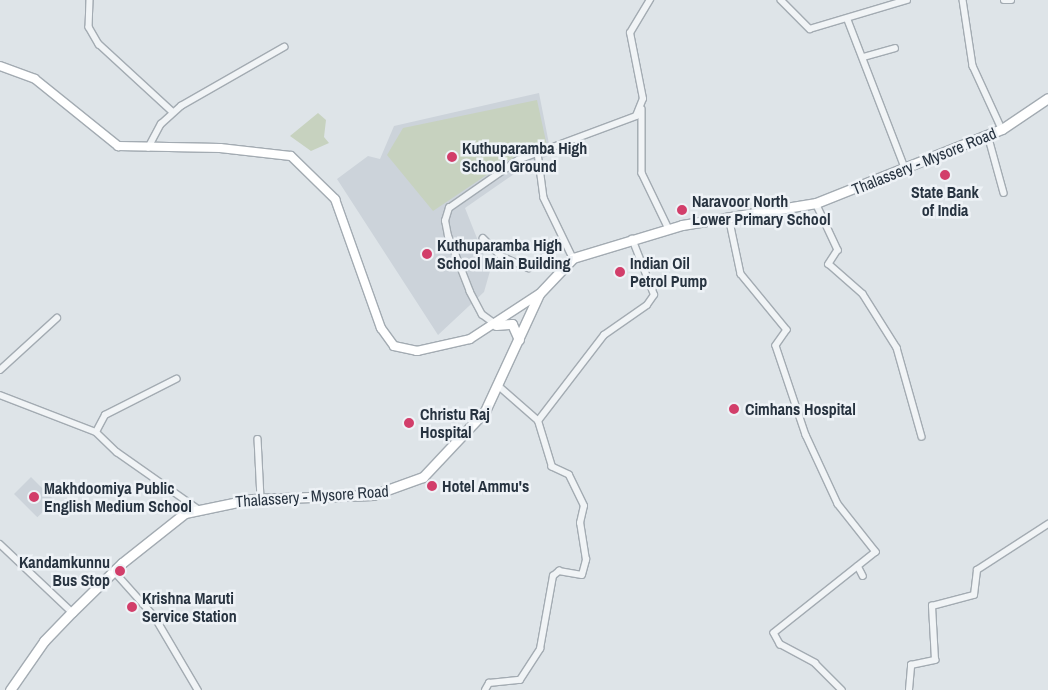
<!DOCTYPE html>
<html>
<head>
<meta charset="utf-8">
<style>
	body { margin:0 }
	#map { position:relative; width:1048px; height:690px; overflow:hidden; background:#dee4e8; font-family:"Archivo Narrow",sans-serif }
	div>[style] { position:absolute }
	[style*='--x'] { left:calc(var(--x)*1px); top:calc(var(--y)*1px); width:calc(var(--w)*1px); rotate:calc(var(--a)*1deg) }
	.built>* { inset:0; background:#ccd3da; transform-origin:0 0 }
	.green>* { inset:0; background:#c7d2bf }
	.roads { filter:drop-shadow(1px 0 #a3abb2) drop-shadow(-1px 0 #a3abb2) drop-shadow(0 1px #a3abb2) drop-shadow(0 -1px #a3abb2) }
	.minor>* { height:5.5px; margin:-2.75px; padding:0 2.75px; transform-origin:2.75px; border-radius:2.75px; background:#f1f4f6 }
	.secondary>* { height:8px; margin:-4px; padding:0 4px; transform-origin:4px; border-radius:4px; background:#fff }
	.primary>* { height:9px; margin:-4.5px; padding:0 4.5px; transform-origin:4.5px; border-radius:4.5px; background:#fff }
	.dots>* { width:14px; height:14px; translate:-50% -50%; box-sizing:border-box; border:2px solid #eef2f6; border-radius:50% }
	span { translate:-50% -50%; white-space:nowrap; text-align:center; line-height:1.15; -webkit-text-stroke:5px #eef2f6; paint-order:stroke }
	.poi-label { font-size:16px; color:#273340; font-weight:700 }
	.left { translate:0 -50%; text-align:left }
	.right { translate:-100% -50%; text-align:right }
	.street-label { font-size:16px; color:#273340 }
</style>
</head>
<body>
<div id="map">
	<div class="built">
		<i style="clip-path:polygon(539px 93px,551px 154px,517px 172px,465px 208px,490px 271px,484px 292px,438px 335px,337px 179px,368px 156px,380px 159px,394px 126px)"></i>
		<i style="left:31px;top:477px;width:33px;height:24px;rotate:45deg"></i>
	</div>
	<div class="green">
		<i style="clip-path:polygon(537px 100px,547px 146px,509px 160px,433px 211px,387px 155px,403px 128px)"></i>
		<i style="clip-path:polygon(318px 113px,326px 120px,324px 137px,329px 143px,311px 151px,290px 136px)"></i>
	</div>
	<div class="roads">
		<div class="minor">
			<i style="--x:90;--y:0;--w:27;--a:92"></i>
			<i style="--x:89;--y:27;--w:20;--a:60"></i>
			<i style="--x:99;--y:44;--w:100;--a:42.6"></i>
			<i style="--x:781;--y:0;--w:41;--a:45"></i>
			<i style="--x:810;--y:29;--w:101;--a:-16.6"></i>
			<i style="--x:963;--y:0;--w:67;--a:81.4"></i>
			<i style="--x:973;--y:66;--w:69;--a:65.3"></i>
			<i style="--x:1004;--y:0;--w:7;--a:0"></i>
			<i style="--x:848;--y:20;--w:161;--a:68.9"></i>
			<i style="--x:864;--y:57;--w:32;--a:-16"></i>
			<i style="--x:642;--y:109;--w:64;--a:90"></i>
			<i style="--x:642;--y:173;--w:62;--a:64.3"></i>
			<i style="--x:988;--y:135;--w:60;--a:74.6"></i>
			<i style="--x:148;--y:148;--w:27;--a:-62"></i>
			<i style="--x:161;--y:124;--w:27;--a:-42"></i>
			<i style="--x:181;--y:106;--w:119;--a:-29.8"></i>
			<i style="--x:538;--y:153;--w:45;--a:82.4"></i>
			<i style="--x:544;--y:198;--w:67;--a:64.2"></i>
			<i style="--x:816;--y:203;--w:52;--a:64.9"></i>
			<i style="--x:838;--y:250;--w:17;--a:123"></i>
			<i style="--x:829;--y:264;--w:45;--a:41.4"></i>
			<i style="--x:863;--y:294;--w:64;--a:57.8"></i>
			<i style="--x:897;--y:348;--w:92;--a:74.3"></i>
			<i style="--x:729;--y:217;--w:58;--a:78.1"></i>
			<i style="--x:741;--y:274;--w:72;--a:50.6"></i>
			<i style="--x:787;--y:330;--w:19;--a:125"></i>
			<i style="--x:776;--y:346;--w:94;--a:71.4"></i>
			<i style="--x:806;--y:435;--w:76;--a:65.1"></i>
			<i style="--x:838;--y:504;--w:61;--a:51.6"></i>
			<i style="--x:876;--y:552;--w:130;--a:141.5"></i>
			<i style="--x:774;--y:633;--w:13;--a:61"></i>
			<i style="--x:780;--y:644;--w:40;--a:28"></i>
			<i style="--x:815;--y:663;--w:38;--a:45"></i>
			<i style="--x:483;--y:238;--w:25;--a:45"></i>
			<i style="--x:501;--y:256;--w:30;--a:24"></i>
			<i style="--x:528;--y:268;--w:19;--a:-35"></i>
			<i style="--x:544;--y:257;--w:21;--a:25"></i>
			<i style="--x:496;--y:325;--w:17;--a:-144"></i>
			<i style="--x:482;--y:315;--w:26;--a:-118"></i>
			<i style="--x:470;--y:292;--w:60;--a:-111.4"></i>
			<i style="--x:448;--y:236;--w:15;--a:-101"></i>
			<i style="--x:445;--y:221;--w:14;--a:-73"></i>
			<i style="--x:449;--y:208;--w:84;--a:-34.8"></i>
			<i style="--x:518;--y:160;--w:126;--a:-20.4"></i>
			<i style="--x:636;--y:116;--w:18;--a:-68"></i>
			<i style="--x:643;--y:99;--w:67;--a:-101.1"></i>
			<i style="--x:630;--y:33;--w:39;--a:-59"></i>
			<i style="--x:0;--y:370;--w:77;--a:-42.4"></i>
			<i style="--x:0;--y:395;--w:103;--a:21.1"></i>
			<i style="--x:96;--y:432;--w:29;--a:44"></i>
			<i style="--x:117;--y:452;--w:99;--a:35.1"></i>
			<i style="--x:538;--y:421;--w:108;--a:-52.5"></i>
			<i style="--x:604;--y:335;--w:52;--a:-34.9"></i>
			<i style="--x:647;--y:305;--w:12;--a:-55"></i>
			<i style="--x:654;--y:295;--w:60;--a:-111.4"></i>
			<i style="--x:96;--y:432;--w:19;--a:-62"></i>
			<i style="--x:105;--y:415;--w:80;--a:-26.9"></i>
			<i style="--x:258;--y:439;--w:59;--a:87.1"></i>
			<i style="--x:0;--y:544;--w:99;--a:43.4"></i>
			<i style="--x:858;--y:566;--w:11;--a:63"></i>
			<i style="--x:114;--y:571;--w:62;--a:48.3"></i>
			<i style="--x:155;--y:617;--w:85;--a:59.5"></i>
			<i style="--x:485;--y:690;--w:8;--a:-60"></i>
			<i style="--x:489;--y:683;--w:31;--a:-6"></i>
			<i style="--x:520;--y:680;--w:37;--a:-57"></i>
			<i style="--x:540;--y:649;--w:74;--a:-79.9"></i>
			<i style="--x:553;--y:576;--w:8;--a:-40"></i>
			<i style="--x:559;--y:571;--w:23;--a:10"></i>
			<i style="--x:582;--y:575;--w:16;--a:-75"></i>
			<i style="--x:586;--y:560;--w:37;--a:-99"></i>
			<i style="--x:580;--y:523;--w:17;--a:-77"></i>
			<i style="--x:584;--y:506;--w:34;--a:-116"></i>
			<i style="--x:569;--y:475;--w:19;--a:-155"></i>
			<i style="--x:552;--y:467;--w:48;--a:-106.9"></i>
			<i style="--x:538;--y:421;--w:53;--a:-138.8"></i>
			<i style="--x:909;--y:690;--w:25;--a:-85"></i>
			<i style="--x:911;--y:665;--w:25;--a:-12"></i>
			<i style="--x:935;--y:660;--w:54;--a:-93.2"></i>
			<i style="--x:932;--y:606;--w:43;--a:-14.7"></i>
			<i style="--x:974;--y:595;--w:25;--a:-83"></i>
			<i style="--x:977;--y:570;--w:85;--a:-32.9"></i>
		</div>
		<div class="secondary">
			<i style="--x:0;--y:66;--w:37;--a:20"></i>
			<i style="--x:35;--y:79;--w:107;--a:38.9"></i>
			<i style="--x:118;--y:146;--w:102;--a:1.1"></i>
			<i style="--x:220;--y:148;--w:71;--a:6.4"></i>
			<i style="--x:291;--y:156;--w:62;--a:44.3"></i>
			<i style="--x:335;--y:199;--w:137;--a:70.4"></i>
			<i style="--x:381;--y:328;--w:22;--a:54"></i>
			<i style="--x:394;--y:346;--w:24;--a:12"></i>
			<i style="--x:417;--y:351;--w:54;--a:-12.8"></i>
			<i style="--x:470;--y:339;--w:82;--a:-33.1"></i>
		</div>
		<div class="primary">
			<i style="--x:496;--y:325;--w:16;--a:-4"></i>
			<i style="--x:512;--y:324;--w:17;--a:66"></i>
			<i style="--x:10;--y:690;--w:60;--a:-55.2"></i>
			<i style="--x:44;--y:641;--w:40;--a:-46"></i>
			<i style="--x:72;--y:612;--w:70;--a:-44.4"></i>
			<i style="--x:122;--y:563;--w:80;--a:-38.4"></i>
			<i style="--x:185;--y:513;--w:68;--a:-11.8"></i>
			<i style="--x:252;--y:499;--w:121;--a:-1.9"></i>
			<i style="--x:373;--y:495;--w:53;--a:-19.8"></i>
			<i style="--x:423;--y:477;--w:91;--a:-46.8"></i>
			<i style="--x:485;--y:411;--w:129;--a:-65.2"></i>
			<i style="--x:539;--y:294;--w:50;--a:-46.6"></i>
			<i style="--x:573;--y:258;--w:114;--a:-16.8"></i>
			<i style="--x:682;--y:225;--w:136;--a:-9.3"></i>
			<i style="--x:816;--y:203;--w:200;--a:-21.7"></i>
			<i style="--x:1002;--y:129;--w:55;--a:-34"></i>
		</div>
	</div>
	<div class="dots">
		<i style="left:452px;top:157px;background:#d23e6a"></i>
		<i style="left:945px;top:175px;background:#d23e6a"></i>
		<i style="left:682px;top:210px;background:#d23e6a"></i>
		<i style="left:427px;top:254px;background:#d23e6a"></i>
		<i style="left:620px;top:272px;background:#d23e6a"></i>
		<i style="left:734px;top:409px;background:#d23e6a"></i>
		<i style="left:409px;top:423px;background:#d23e6a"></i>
		<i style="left:432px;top:486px;background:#d23e6a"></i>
		<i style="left:34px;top:497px;background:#d23e6a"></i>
		<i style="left:120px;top:571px;background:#d23e6a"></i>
		<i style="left:132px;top:607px;background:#d23e6a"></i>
	</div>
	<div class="poi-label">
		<span class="left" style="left:462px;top:157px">Kuthuparamba High<br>School Ground</span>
		<span style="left:945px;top:201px">State Bank<br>of India</span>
		<span class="left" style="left:692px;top:210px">Naravoor North<br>Lower Primary School</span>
		<span class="left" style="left:437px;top:254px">Kuthuparamba High<br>School Main Building</span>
		<span class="left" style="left:630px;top:272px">Indian Oil<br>Petrol Pump</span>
		<span class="left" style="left:745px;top:409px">Cimhans Hospital</span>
		<span class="left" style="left:420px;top:423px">Christu Raj<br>Hospital</span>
		<span class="left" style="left:442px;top:486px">Hotel Ammu's</span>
		<span class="left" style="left:44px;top:497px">Makhdoomiya Public<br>English Medium School</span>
		<span class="right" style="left:110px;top:571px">Kandamkunnu<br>Bus Stop</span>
		<span class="left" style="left:142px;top:607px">Krishna Maruti<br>Service Station</span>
	</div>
	<div class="street-label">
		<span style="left:924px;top:161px;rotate:-22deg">Thalassery - Mysore Road</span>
		<span style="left:312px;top:496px;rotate:-4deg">Thalassery - Mysore Road</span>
	</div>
</div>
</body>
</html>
